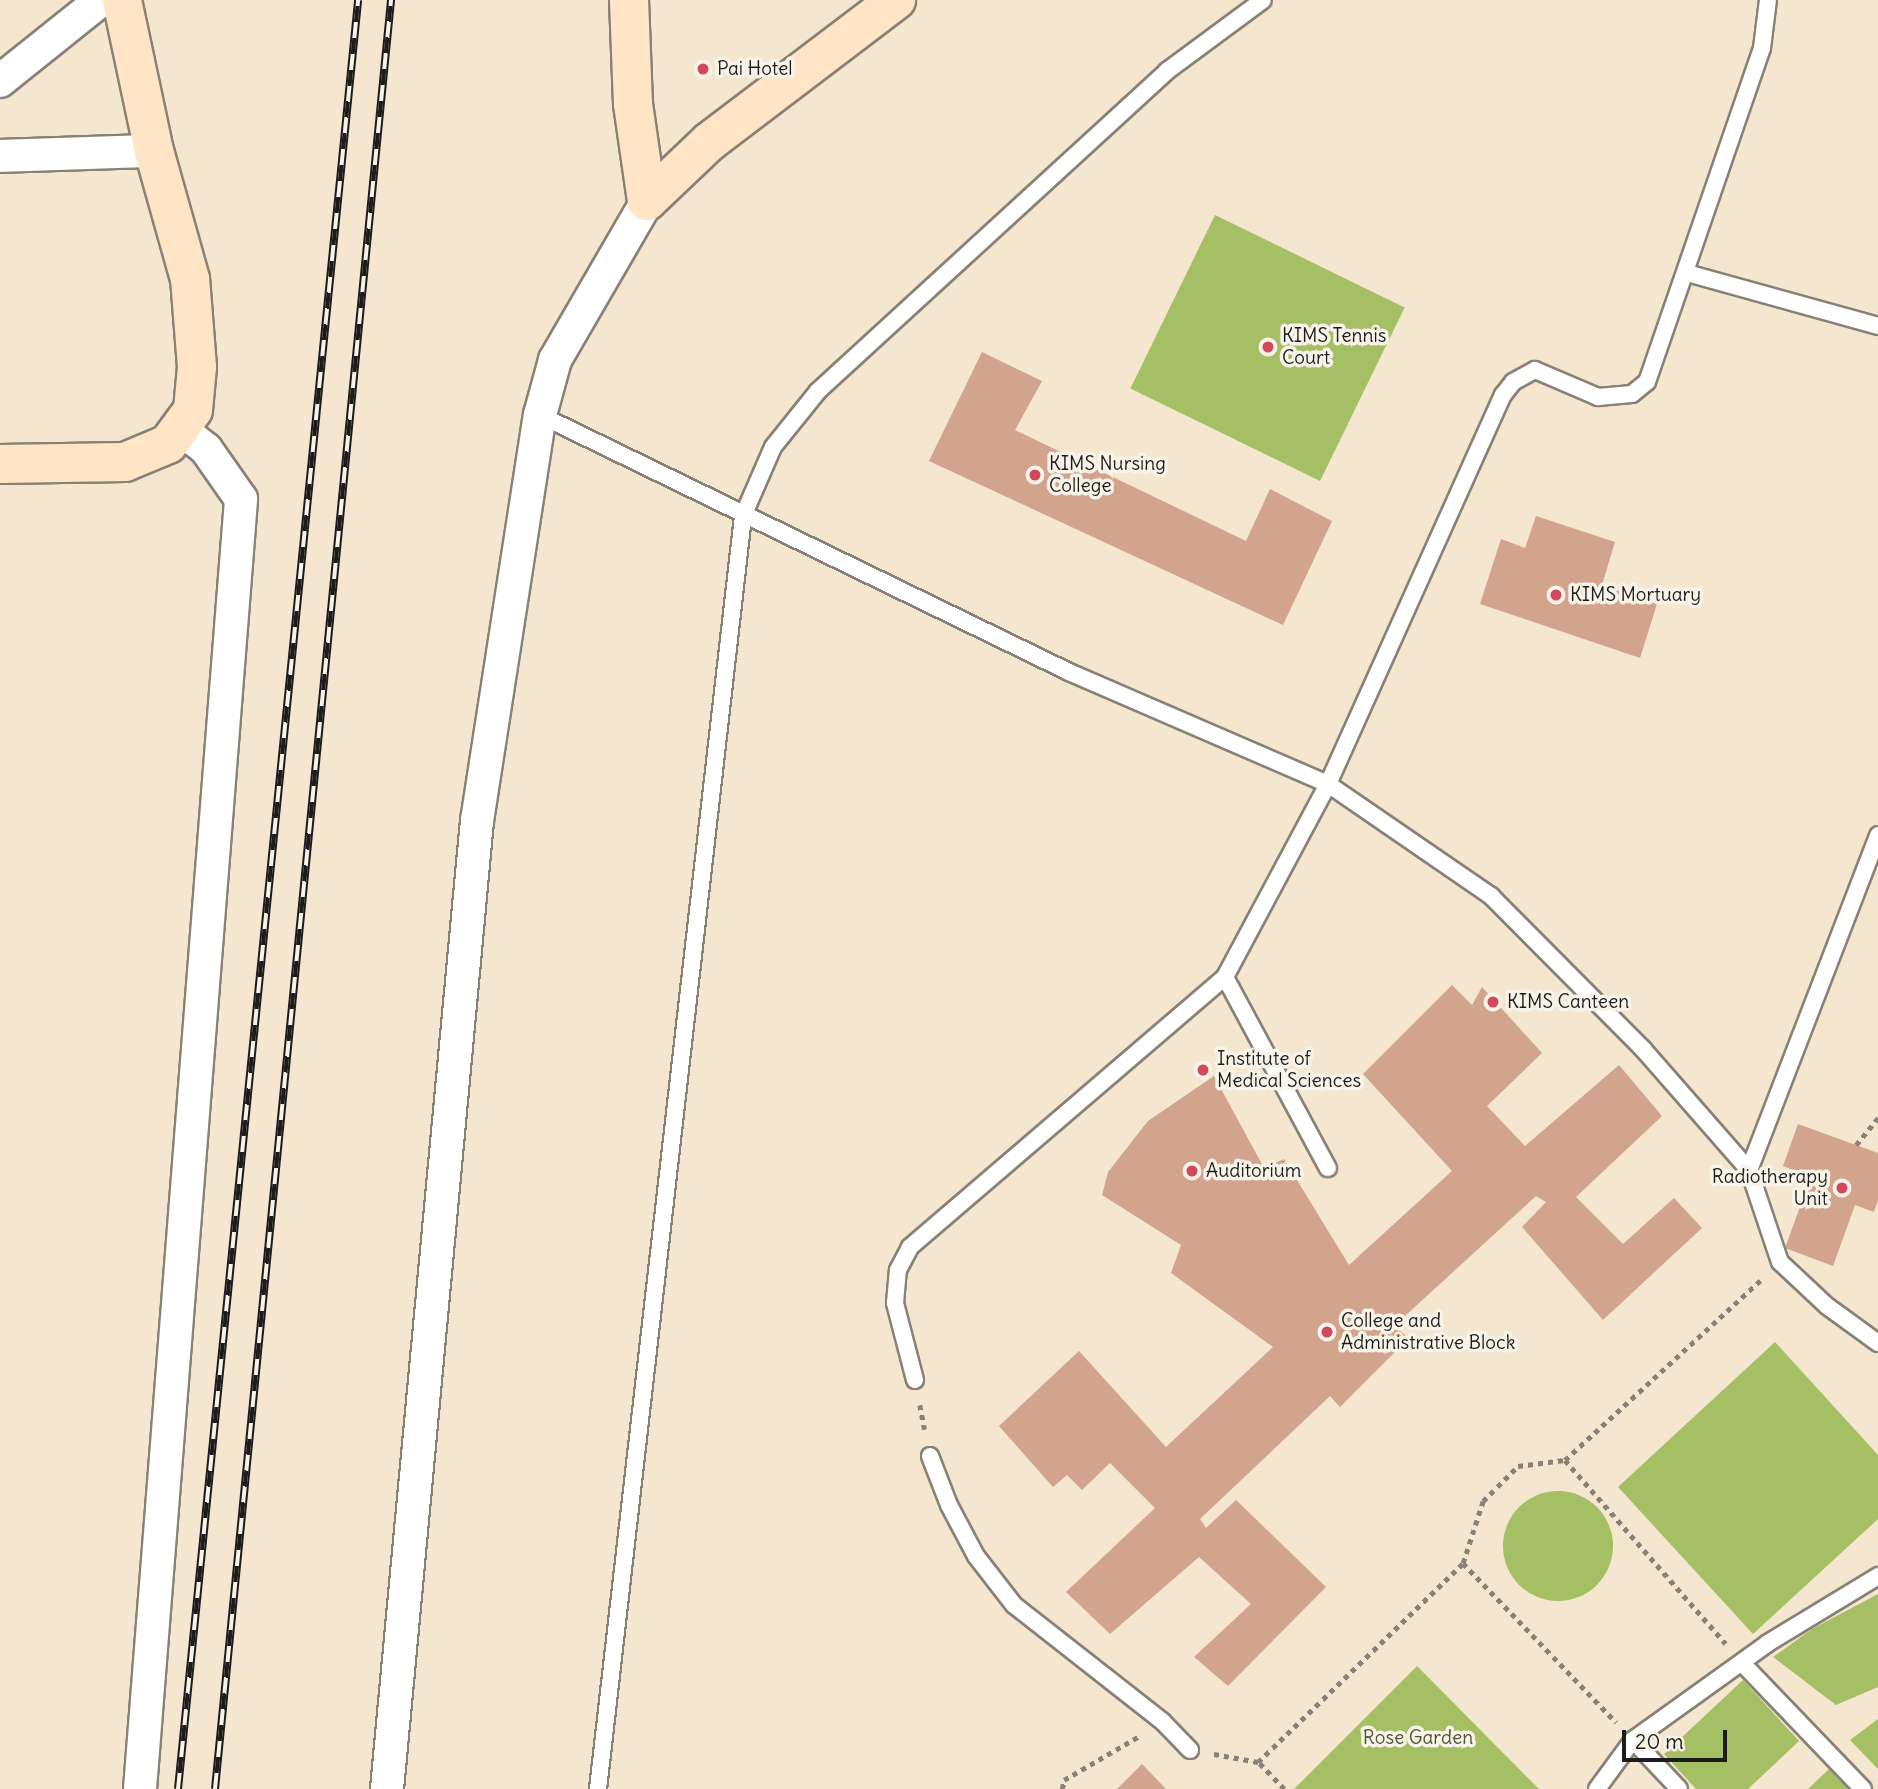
<!DOCTYPE html>
<html>
<head>
<meta charset="utf-8">
<style>
	body { margin:0 }
	#map { position:relative; width:1878px; height:1789px; overflow:hidden; background:#f4e6cf; font-family:Delius,sans-serif }
	div>[style] { position:absolute }
	[style*='--x'] { left:calc(var(--x)*1px); top:calc(var(--y)*1px); width:calc(var(--w)*1px); rotate:calc(var(--a)*1deg) }
	.green>* { inset:0; background:#a5bf65; transform-origin:0 0 }
	.round { border-radius:50% }
	.building>* { inset:0; background:#d2a38d }
	.path>* { height:4.5px; margin-top:-2.25px; transform-origin:0; background:repeating-linear-gradient(90deg,#888176 0 5px,transparent 0 10px) }
	.roads { filter:drop-shadow(2px 0 #888176) drop-shadow(-2px 0 #888176) drop-shadow(0 2px #888176) drop-shadow(0 -2px #888176) }
	.lane>* { height:16px; margin:-8px; padding:0 8px; transform-origin:8px; border-radius:8px; background:#fff }
	.street>* { height:32px; margin:-16px; padding:0 16px; transform-origin:16px; border-radius:16px; background:#fff }
	.secondary>* { height:38px; margin:-19px; padding:0 19px; transform-origin:19px; border-radius:19px; background:#ffe4c6 }
	.rail>* { height:8px; margin-top:-4px; transform-origin:0; background:repeating-linear-gradient(90deg,#f7f3e8 0 16px,#1c1c1c 0 32px); box-sizing:border-box; border-block:2px solid #1c1c1c }
	.dots>* { width:19px; height:19px; translate:-50% -50%; box-sizing:border-box; border:4px solid #f7f3e8; border-radius:50% }
	span { translate:-50% -50%; white-space:nowrap; text-align:center; line-height:1.15; -webkit-text-stroke:7px #f7f3e8; paint-order:stroke }
	.poi-label { font-size:19px; color:#1c1c1c }
	.left { translate:0 -50%; text-align:left }
	.right { translate:-100% -50%; text-align:right }
	.park-label { font-size:19px; color:#4c5536 }
	.scale { position:absolute; left:1622px; top:1730px; width:105px; height:32px; box-sizing:border-box; border:4px solid #1c1c1c; border-top:0; padding-left:9px; font-size:21px; line-height:24px; white-space:nowrap; color:#1c1c1c; -webkit-text-stroke:5px #f7f3e8; paint-order:stroke }
</style>
</head>
<body>
<div id="map">
	<div class="green">
		<i style="left:1215px;top:215px;width:211px;height:193px;rotate:26deg"></i>
		<i style="clip-path:polygon(1775px 1342px,1878px 1455px,1878px 1519px,1753px 1634px,1618px 1487px)"></i>
		<i class="round" style="left:1503px;top:1491px;width:110px;height:110px"></i>
		<i style="clip-path:polygon(1878px 1594px,1878px 1687px,1836px 1705px,1773px 1657px,1812px 1629px)"></i>
		<i style="clip-path:polygon(1417px 1666px,1539px 1789px,1294px 1789px)"></i>
		<i style="clip-path:polygon(1743px 1680px,1799px 1741px,1748px 1789px,1696px 1789px,1664px 1754px)"></i>
		<i style="clip-path:polygon(1878px 1719px,1878px 1769px,1850px 1740px)"></i>
		<i style="clip-path:polygon(1829px 1769px,1848px 1789px,1808px 1789px)"></i>
	</div>
	<div class="building">
		<i style="clip-path:polygon(982px 352px,1042px 381px,1015px 430px,1246px 541px,1270px 489px,1332px 521px,1283px 625px,929px 461px)"></i>
		<i style="clip-path:polygon(1536px 516px,1615px 542px,1602px 585px,1657px 604px,1640px 658px,1480px 604px,1501px 539px,1525px 548px)"></i>
		<i style="clip-path:polygon(1452px 985px,1472px 1005px,1482px 987px,1542px 1053px,1487px 1106px,1525px 1146px,1619px 1065px,1662px 1116px,1576px 1197px,1623px 1244px,1674px 1198px,1702px 1228px,1603px 1320px,1522px 1227px,1546px 1202px,1536px 1196px,1394px 1326px,1409px 1338px,1340px 1407px,1330px 1396px,1200px 1519px,1206px 1528px,1236px 1500px,1326px 1587px,1228px 1686px,1194px 1657px,1251px 1604px,1199px 1557px,1110px 1634px,1066px 1592px,1155px 1508px,1110px 1463px,1082px 1490px,1067px 1475px,1053px 1487px,999px 1426px,1079px 1351px,1166px 1447px,1273px 1347px,1171px 1273px,1181px 1245px,1102px 1195px,1108px 1172px,1148px 1121px,1214px 1076px,1264px 1168px,1284px 1159px,1349px 1265px,1452px 1171px,1363px 1074px)"></i>
		<i style="clip-path:polygon(1798px 1124px,1878px 1153px,1878px 1200px,1874px 1212px,1855px 1205px,1833px 1266px,1785px 1248px,1811px 1177px,1783px 1166px)"></i>
		<i style="clip-path:polygon(1142px 1764px,1166px 1789px,1117px 1789px)"></i>
	</div>
	<div class="path">
		<i style="--x:1856;--y:1145;--w:35;--a:-51"></i>
		<i style="--x:920;--y:1405;--w:25;--a:79"></i>
		<i style="--x:1565;--y:1460;--w:244;--a:48.8"></i>
		<i style="--x:1463;--y:1563;--w:65;--a:-72.1"></i>
		<i style="--x:1483;--y:1501;--w:49;--a:-45"></i>
		<i style="--x:1518;--y:1466;--w:47;--a:-7.3"></i>
		<i style="--x:1565;--y:1460;--w:268;--a:-42.6"></i>
		<i style="--x:1214;--y:1754;--w:45;--a:10.3"></i>
		<i style="--x:1062;--y:1789;--w:9;--a:-77"></i>
		<i style="--x:1064;--y:1780;--w:89;--a:-30.3"></i>
		<i style="--x:1284;--y:1789;--w:37;--a:-134"></i>
		<i style="--x:1258;--y:1762;--w:286;--a:-44.1"></i>
		<i style="--x:1463;--y:1563;--w:221;--a:46.1"></i>
	</div>
	<div class="roads">
		<div class="lane">
			<i style="--x:1687;--y:273;--w:198;--a:15.5"></i>
			<i style="--x:540;--y:415;--w:588;--a:25.91"></i>
			<i style="--x:1069;--y:672;--w:282;--a:23.4"></i>
			<i style="--x:1328;--y:784;--w:198;--a:34.5"></i>
			<i style="--x:1491;--y:896;--w:216;--a:45.2"></i>
			<i style="--x:1643;--y:1049;--w:161;--a:48.8"></i>
			<i style="--x:1749;--y:1170;--w:97;--a:71.4"></i>
			<i style="--x:1780;--y:1262;--w:64;--a:43.1"></i>
			<i style="--x:1827;--y:1306;--w:63;--a:36"></i>
			<i style="--x:1225;--y:977;--w:217;--a:61.7"></i>
			<i style="--x:1749;--y:1170;--w:359;--a:-68.9"></i>
			<i style="--x:915;--y:1380;--w:80;--a:-104.6"></i>
			<i style="--x:895;--y:1303;--w:33;--a:-85"></i>
			<i style="--x:898;--y:1270;--w:26;--a:-62"></i>
			<i style="--x:910;--y:1247;--w:415;--a:-40.6"></i>
			<i style="--x:1225;--y:977;--w:219;--a:-61.9"></i>
			<i style="--x:1328;--y:784;--w:427;--a:-65.8"></i>
			<i style="--x:1503;--y:395;--w:16;--a:-52"></i>
			<i style="--x:1513;--y:382;--w:25;--a:-29"></i>
			<i style="--x:1535;--y:370;--w:69;--a:23.2"></i>
			<i style="--x:1598;--y:397;--w:34;--a:-5"></i>
			<i style="--x:1632;--y:394;--w:19;--a:-39"></i>
			<i style="--x:1647;--y:382;--w:353;--a:-71"></i>
			<i style="--x:1762;--y:48;--w:48;--a:-82.9"></i>
			<i style="--x:930;--y:1456;--w:53;--a:68.8"></i>
			<i style="--x:949;--y:1505;--w:58;--a:62.1"></i>
			<i style="--x:976;--y:1556;--w:62;--a:52.2"></i>
			<i style="--x:1014;--y:1605;--w:189;--a:38.1"></i>
			<i style="--x:1163;--y:1722;--w:39;--a:46"></i>
			<i style="--x:1743;--y:1664;--w:173;--a:46.2"></i>
			<i style="--x:1633;--y:1740;--w:67;--a:46.8"></i>
			<i style="--x:598;--y:1789;--w:1281;--a:-83.5"></i>
			<i style="--x:743;--y:516;--w:75;--a:-66.5"></i>
			<i style="--x:773;--y:447;--w:72;--a:-51.2"></i>
			<i style="--x:818;--y:391;--w:473;--a:-42.5"></i>
			<i style="--x:1167;--y:71;--w:119;--a:-36.5"></i>
			<i style="--x:1597;--y:1789;--w:61;--a:-53.7"></i>
			<i style="--x:1633;--y:1740;--w:166;--a:-35.7"></i>
			<i style="--x:1768;--y:1643;--w:129;--a:-31.3"></i>
		</div>
		<div class="street">
			<i style="--x:0;--y:81;--w:129;--a:-38.7"></i>
			<i style="--x:0;--y:156;--w:154;--a:-1.9"></i>
			<i style="--x:140;--y:1789;--w:1294;--a:-85.52"></i>
			<i style="--x:241;--y:499;--w:61;--a:-125"></i>
			<i style="--x:206;--y:449;--w:33;--a:-142"></i>
			<i style="--x:387;--y:1789;--w:972;--a:-84.69"></i>
			<i style="--x:477;--y:821;--w:411;--a:-81.2"></i>
			<i style="--x:540;--y:415;--w:57;--a:-74.7"></i>
			<i style="--x:555;--y:360;--w:184;--a:-59.9"></i>
		</div>
		<div class="secondary">
			<i style="--x:629;--y:0;--w:104;--a:87.8"></i>
			<i style="--x:633;--y:104;--w:98;--a:81.8"></i>
			<i style="--x:647;--y:201;--w:86;--a:-43.6"></i>
			<i style="--x:709;--y:142;--w:235;--a:-37.2"></i>
			<i style="--x:0;--y:464;--w:125;--a:-0.9"></i>
			<i style="--x:125;--y:462;--w:47;--a:-22.7"></i>
			<i style="--x:168;--y:444;--w:42;--a:-53.7"></i>
			<i style="--x:193;--y:410;--w:43;--a:-84.7"></i>
			<i style="--x:197;--y:367;--w:88;--a:-94.5"></i>
			<i style="--x:190;--y:279;--w:133;--a:-105.7"></i>
			<i style="--x:154;--y:151;--w:154;--a:-102"></i>
		</div>
	</div>
	<div class="rail">
		<i style="--x:178;--y:1789;--w:1798;--a:-84.25"></i>
		<i style="--x:215;--y:1789;--w:1798;--a:-84.38"></i>
	</div>
	<div class="dots">
		<i style="left:703px;top:69px;background:#d1495b"></i>
		<i style="left:1268px;top:347px;background:#d1495b"></i>
		<i style="left:1035px;top:475px;background:#d1495b"></i>
		<i style="left:1556px;top:595px;background:#d1495b"></i>
		<i style="left:1493px;top:1002px;background:#d1495b"></i>
		<i style="left:1203px;top:1070px;background:#d1495b"></i>
		<i style="left:1192px;top:1171px;background:#d1495b"></i>
		<i style="left:1842px;top:1188px;background:#d1495b"></i>
		<i style="left:1327px;top:1332px;background:#d1495b"></i>
	</div>
	<div class="poi-label">
		<span class="left" style="left:717px;top:69px">Pai Hotel</span>
		<span class="left" style="left:1282px;top:347px">KIMS Tennis<br>Court</span>
		<span class="left" style="left:1049px;top:475px">KIMS Nursing<br>College</span>
		<span class="left" style="left:1570px;top:595px">KIMS Mortuary</span>
		<span class="left" style="left:1507px;top:1002px">KIMS Canteen</span>
		<span class="left" style="left:1217px;top:1070px">Institute of<br>Medical Sciences</span>
		<span class="left" style="left:1206px;top:1171px">Auditorium</span>
		<span class="right" style="left:1828px;top:1188px">Radiotherapy<br>Unit</span>
		<span class="left" style="left:1341px;top:1332px">College and<br>Administrative Block</span>
	</div>
	<div class="park-label">
		<span style="left:1418px;top:1738px">Rose Garden</span>
	</div>
	<div class="scale">20 m</div>
</div>
</body>
</html>
